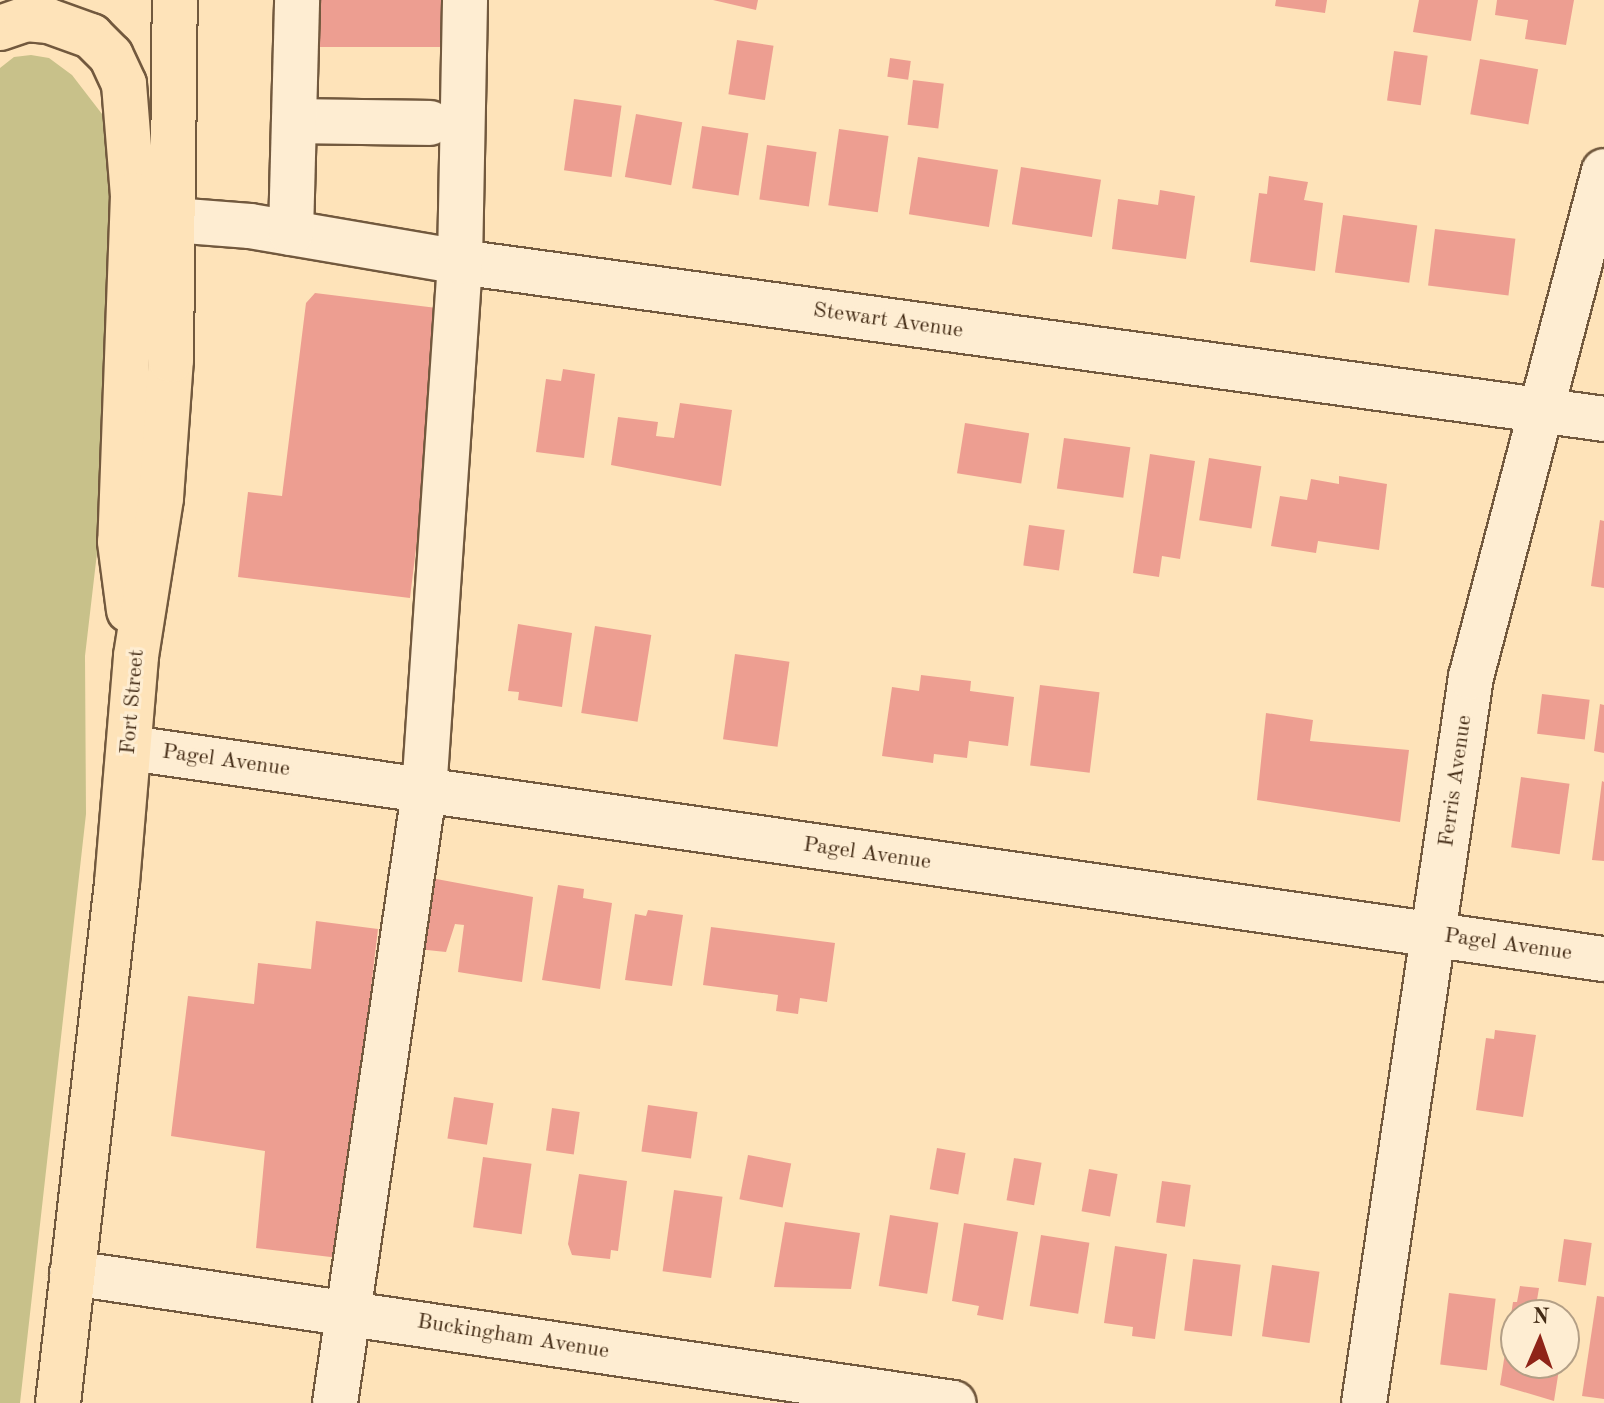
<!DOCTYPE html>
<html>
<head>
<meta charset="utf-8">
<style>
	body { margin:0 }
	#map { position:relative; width:1604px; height:1403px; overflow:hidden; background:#fee3b9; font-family:"Old Standard TT",serif }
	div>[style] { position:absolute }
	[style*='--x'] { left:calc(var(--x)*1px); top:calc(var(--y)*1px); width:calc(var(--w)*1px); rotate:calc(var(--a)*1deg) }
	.green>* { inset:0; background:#c8c18a }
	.building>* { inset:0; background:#ed9e91; transform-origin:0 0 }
	.roads { filter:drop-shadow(2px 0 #72593e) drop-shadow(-2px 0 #72593e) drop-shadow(0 2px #72593e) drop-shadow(0 -2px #72593e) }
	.minor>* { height:44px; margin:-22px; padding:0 22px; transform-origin:22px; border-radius:22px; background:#feedd2 }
	.major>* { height:44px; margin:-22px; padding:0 22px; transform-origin:22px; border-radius:22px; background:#fee3b9 }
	span { translate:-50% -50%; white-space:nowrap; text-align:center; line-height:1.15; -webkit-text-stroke:6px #feedd2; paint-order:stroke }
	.street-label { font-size:22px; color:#432b15 }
	.north { position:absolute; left:1500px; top:1299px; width:80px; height:80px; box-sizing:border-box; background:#feedd2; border:2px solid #b39f86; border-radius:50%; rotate:2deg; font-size:22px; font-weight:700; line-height:32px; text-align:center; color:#432b15 }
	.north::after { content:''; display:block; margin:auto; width:28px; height:36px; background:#8f2418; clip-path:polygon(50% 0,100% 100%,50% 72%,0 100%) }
</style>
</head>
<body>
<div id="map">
	<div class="green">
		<i style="clip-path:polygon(31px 55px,49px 58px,72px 75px,102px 114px,115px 167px,116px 390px,85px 656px,86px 814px,20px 1403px,0 1403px,0 68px,14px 57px)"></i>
	</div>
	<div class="building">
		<i style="left:316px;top:0;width:133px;height:47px"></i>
		<i style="clip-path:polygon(713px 0,758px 0,756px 10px)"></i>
		<i style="clip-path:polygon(1276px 0,1327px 0,1325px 13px,1275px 6px)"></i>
		<i style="clip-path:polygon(1419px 0,1478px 0,1471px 41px,1413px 32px)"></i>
		<i style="clip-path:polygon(1497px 0,1574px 0,1566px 45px,1525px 39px,1528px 20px,1495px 15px)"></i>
		<i style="left:737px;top:40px;width:37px;height:55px;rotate:9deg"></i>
		<i style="left:1394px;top:51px;width:34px;height:50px;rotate:8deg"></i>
		<i style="left:890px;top:58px;width:21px;height:19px;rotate:8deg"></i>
		<i style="left:1480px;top:59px;width:59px;height:56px;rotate:10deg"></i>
		<i style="left:913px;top:80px;width:31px;height:45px;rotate:7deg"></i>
		<i style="left:574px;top:99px;width:48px;height:72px;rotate:8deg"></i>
		<i style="left:636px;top:114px;width:47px;height:64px;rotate:10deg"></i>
		<i style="left:702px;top:126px;width:47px;height:63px;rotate:9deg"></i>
		<i style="left:839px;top:129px;width:50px;height:77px;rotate:8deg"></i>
		<i style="left:767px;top:145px;width:50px;height:55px;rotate:8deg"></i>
		<i style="left:918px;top:157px;width:81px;height:58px;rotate:9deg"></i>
		<i style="left:1021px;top:167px;width:81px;height:58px;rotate:9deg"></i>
		<i style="clip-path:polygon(1269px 176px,1308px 182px,1304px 200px,1323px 203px,1315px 271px,1250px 262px,1259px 193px,1267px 194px)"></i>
		<i style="clip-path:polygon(1160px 190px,1195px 196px,1186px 259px,1112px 249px,1118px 199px,1158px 205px)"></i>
		<i style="left:1343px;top:215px;width:75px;height:58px;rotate:8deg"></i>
		<i style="left:1435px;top:229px;width:81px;height:57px;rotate:7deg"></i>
		<i style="clip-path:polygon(315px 293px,445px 309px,410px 598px,238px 577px,248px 492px,282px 496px,306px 303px)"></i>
		<i style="clip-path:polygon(563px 369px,595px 374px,584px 458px,536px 452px,546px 379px,561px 381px)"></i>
		<i style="clip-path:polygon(680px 403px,732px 410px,721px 486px,611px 465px,618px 417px,658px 422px,656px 436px,674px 438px)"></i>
		<i style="left:965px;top:423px;width:65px;height:51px;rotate:9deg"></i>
		<i style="left:1064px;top:438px;width:67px;height:51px;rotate:8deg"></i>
		<i style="clip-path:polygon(1150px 454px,1195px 461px,1180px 559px,1162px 556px,1159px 577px,1133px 573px)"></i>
		<i style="left:1209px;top:458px;width:53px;height:63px;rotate:9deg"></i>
		<i style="clip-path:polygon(1339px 476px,1387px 484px,1379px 550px,1318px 541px,1316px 553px,1271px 546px,1280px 496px,1307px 500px,1311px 479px,1339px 484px)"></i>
		<i style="clip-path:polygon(1600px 520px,1604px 521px,1604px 588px,1591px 586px)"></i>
		<i style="left:1029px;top:525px;width:36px;height:41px;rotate:8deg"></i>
		<i style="clip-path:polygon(518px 624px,572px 633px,562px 707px,518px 700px,519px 692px,508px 691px)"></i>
		<i style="left:595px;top:626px;width:57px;height:88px;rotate:9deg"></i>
		<i style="left:735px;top:654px;width:55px;height:86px;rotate:8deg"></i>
		<i style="clip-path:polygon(921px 675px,971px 681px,970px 691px,1014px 697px,1008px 746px,969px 741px,967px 758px,934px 754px,933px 763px,882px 756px,892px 687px,919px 691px)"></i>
		<i style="left:1040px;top:685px;width:60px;height:81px;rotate:7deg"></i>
		<i style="left:1542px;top:694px;width:48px;height:40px;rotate:7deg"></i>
		<i style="clip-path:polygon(1600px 704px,1604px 705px,1604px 753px,1594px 751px)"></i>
		<i style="clip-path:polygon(1266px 713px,1313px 720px,1310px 741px,1409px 750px,1400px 822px,1257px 800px)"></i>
		<i style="left:1521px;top:777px;width:49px;height:71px;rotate:8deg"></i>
		<i style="clip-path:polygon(1602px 781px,1604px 782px,1604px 861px,1592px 860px)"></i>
		<i style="clip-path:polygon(415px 875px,533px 897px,522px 982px,458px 972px,464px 925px,455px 924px,446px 952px,408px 948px)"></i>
		<i style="clip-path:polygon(558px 885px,584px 889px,583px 898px,612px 903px,600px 989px,542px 980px)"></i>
		<i style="clip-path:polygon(648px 910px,683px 915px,672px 986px,625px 980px,635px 914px,646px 916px)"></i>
		<i style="clip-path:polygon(316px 921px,378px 929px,339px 1258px,256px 1248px,265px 1151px,171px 1136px,188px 996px,254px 1004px,258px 963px,311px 969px)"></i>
		<i style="clip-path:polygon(711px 927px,835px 943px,827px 1002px,800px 998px,798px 1014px,776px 1011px,778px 995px,703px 985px)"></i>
		<i style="clip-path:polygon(1495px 1030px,1536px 1035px,1523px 1117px,1476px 1110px,1486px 1038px,1494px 1039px)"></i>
		<i style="left:454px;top:1097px;width:40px;height:42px;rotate:9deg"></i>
		<i style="left:648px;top:1105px;width:50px;height:47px;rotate:8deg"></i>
		<i style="left:552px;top:1108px;width:28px;height:43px;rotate:8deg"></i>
		<i style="left:937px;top:1148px;width:29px;height:42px;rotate:10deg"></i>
		<i style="left:748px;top:1155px;width:44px;height:45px;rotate:11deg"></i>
		<i style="left:483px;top:1157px;width:49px;height:71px;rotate:8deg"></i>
		<i style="left:1014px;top:1158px;width:28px;height:43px;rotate:10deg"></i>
		<i style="left:1089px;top:1169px;width:29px;height:43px;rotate:10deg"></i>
		<i style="clip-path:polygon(579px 1174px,627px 1181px,618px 1251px,611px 1250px,610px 1259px,572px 1255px,568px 1244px)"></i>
		<i style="left:1162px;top:1181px;width:29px;height:42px;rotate:8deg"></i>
		<i style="left:674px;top:1190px;width:49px;height:82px;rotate:8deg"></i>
		<i style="left:890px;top:1215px;width:49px;height:72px;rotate:9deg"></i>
		<i style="clip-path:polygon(785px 1222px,860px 1233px,851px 1289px,774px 1287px)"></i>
		<i style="clip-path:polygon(964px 1223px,1018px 1232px,1003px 1320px,977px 1315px,979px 1306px,952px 1301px)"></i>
		<i style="left:1041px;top:1235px;width:49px;height:72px;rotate:9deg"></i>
		<i style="left:1564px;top:1239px;width:28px;height:43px;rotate:8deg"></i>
		<i style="clip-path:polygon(1115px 1246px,1167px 1254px,1155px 1339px,1132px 1336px,1133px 1327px,1104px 1323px)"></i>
		<i style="left:1193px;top:1259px;width:48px;height:72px;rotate:7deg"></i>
		<i style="left:1272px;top:1265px;width:48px;height:72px;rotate:8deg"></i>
		<i style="clip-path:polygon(1520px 1286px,1539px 1288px,1536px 1306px,1568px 1310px,1566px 1324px,1564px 1315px,1516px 1315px,1516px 1363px,1560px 1363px,1554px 1401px,1500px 1385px,1513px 1302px,1517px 1302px)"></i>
		<i style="left:1449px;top:1293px;width:47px;height:72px;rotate:7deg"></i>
		<i style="clip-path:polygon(1597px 1296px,1604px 1297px,1604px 1399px,1582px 1396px)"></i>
	</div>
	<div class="roads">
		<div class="minor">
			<i style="--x:294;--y:121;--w:136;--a:0.8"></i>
			<i style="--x:173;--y:220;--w:77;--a:4.5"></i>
			<i style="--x:250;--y:226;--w:213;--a:9.7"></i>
			<i style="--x:460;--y:262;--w:1155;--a:7.81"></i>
			<i style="--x:291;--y:233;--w:233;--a:-88.5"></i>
			<i style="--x:130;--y:748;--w:1489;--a:8.15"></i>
			<i style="--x:72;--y:1273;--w:891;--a:8.39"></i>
			<i style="--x:335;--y:1403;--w:617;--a:-81.71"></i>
			<i style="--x:424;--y:792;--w:531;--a:-86.11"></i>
			<i style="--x:460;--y:262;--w:262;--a:-88.9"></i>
			<i style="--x:1364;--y:1403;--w:734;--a:-81.62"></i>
			<i style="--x:1471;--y:677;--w:523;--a:-75.27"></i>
		</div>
		<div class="major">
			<i style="--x:0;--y:28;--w:28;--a:-19"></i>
			<i style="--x:26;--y:19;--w:23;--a:5"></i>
			<i style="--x:49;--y:21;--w:45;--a:19.7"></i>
			<i style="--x:91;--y:36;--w:28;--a:45"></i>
			<i style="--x:111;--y:56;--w:31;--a:65"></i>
			<i style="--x:124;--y:84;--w:111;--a:85.4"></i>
			<i style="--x:133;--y:195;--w:347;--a:92.1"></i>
			<i style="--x:120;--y:542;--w:69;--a:82.5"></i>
			<i style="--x:58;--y:1403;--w:523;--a:-83.53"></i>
			<i style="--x:117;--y:883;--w:228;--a:-85.2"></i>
			<i style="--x:136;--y:656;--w:160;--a:-81"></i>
			<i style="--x:161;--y:498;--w:138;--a:-85.9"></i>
			<i style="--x:171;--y:360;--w:360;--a:-89.4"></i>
		</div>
	</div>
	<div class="street-label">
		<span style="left:888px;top:321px;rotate:8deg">Stewart Avenue</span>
		<span style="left:133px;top:702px;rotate:-85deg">Fort Street</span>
		<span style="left:226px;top:761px;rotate:8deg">Pagel Avenue</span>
		<span style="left:1456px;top:781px;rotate:-82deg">Ferris Avenue</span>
		<span style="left:867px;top:854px;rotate:8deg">Pagel Avenue</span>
		<span style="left:1508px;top:945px;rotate:8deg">Pagel Avenue</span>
		<span style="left:513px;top:1337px;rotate:9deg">Buckingham Avenue</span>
	</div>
	<div class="north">N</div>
</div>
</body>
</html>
